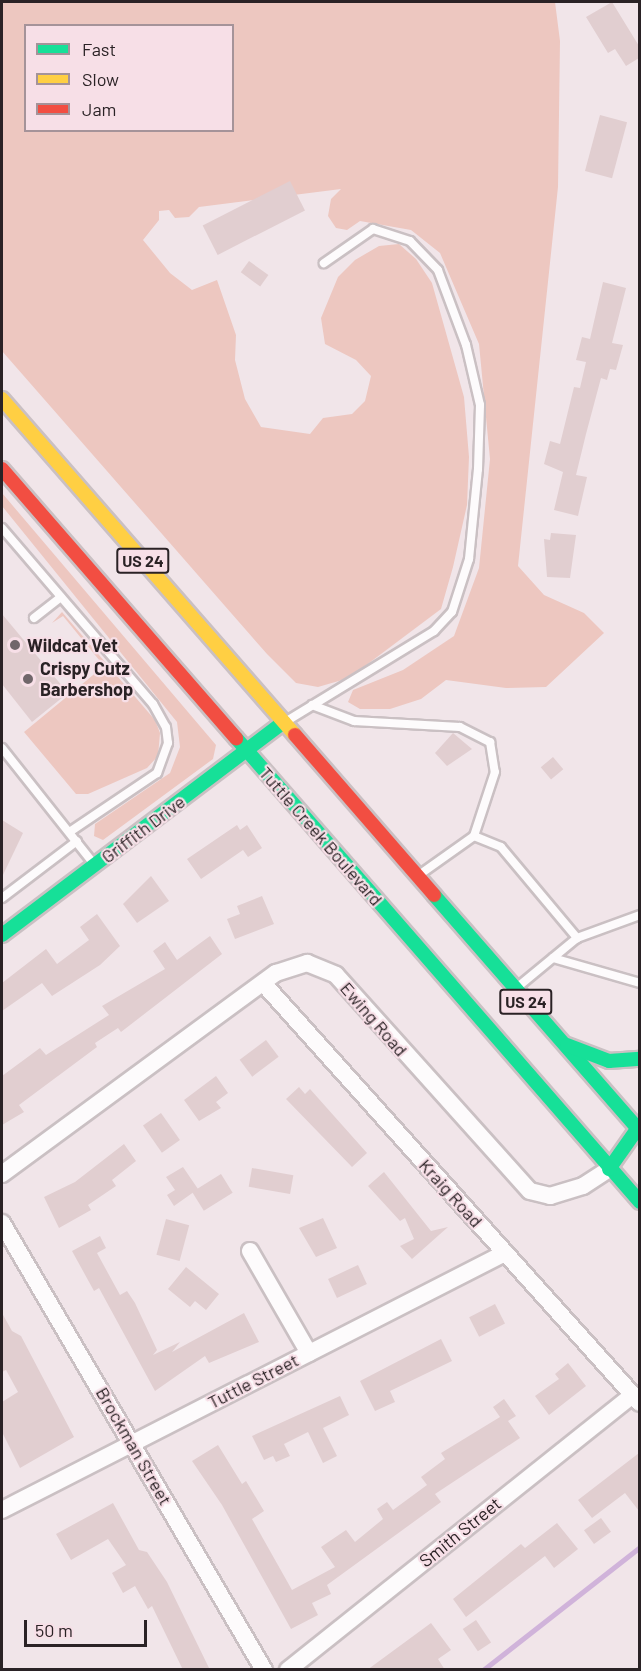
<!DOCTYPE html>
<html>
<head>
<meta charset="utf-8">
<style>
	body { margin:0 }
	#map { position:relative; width:641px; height:1671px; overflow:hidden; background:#f1e5e9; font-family:Barlow,sans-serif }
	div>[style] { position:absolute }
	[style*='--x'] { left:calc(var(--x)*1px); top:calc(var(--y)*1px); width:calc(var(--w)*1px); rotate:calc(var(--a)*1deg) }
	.green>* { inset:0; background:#edc7c0 }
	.stream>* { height:5px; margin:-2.5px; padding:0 2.5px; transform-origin:2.5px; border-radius:2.5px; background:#d0b3da }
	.building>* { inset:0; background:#e1ced0; transform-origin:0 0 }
	.roads { filter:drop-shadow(2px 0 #cac0c3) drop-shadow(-2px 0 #cac0c3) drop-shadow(0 2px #cac0c3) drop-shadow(0 -2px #cac0c3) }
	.lane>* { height:8px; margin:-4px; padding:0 4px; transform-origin:4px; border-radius:4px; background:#fdfbfc }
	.street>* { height:16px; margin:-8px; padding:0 8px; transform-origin:8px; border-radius:8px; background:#fdfbfc }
	.fast>* { height:14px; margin:-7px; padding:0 7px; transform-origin:7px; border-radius:7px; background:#16e098 }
	.slow>* { height:14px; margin:-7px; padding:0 7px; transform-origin:7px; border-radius:7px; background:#ffcf43 }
	.jam>* { height:14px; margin:-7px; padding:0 7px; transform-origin:7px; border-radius:7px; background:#f24e42 }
	.dots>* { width:16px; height:16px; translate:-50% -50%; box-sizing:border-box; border:3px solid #f7dfe7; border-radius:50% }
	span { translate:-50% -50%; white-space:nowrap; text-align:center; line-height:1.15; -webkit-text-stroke:4.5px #f7dfe7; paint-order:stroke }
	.shield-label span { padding:2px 4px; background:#f7dfe7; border:2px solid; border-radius:4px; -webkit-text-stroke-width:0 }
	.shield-label { font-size:16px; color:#2a2225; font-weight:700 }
	.poi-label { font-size:18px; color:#2a2225; font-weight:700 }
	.left { translate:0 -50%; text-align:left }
	.street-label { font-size:18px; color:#2a2225 }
	.frame { position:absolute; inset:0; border:3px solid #2a2225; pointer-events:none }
	.legend { position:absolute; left:24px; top:24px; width:210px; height:108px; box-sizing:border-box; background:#f7dfe7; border:2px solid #a59399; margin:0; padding:8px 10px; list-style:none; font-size:18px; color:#2a2225 }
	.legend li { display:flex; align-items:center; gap:12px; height:30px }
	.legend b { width:30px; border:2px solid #a59399 }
	.scale { position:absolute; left:24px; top:1620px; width:123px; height:27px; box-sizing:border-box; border:3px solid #2a2225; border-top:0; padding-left:8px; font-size:18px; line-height:21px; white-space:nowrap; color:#2a2225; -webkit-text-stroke:4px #f7dfe7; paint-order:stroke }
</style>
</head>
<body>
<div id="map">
	<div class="green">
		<i style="clip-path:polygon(evenodd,2px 2px,555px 2px,560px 41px,558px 187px,518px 566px,544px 595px,584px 613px,604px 633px,546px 687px,506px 688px,446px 680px,421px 699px,390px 709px,360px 709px,348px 702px,353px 690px,403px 670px,454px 636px,479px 568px,490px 459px,479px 344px,440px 253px,411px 230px,360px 221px,347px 230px,336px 228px,328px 216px,331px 199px,341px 189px,199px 207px,189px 217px,175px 218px,169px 210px,159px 211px,159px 220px,143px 240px,170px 273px,192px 290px,217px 280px,236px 335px,235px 360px,245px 399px,261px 427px,310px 434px,323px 418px,352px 414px,365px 401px,371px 376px,356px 360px,325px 344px,321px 318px,338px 277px,355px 260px,379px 246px,399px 244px,416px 259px,432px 283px,464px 397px,469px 457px,467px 505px,453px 567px,441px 609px,349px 678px,318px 687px,296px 683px,267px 654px,2px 351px,2px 2px,26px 26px,232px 26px,232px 130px,26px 130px,26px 26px)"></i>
		<i style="clip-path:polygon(2px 493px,216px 745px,213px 759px,103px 840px,94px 836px,95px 824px,170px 773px,180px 747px,177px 722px,2px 506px)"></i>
		<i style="clip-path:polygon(62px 612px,155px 720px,160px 733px,158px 756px,147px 768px,88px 794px,76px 794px,24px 732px,104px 666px,63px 616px,52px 623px)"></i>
	</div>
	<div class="stream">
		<i style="--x:483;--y:1670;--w:199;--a:-38.1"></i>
	</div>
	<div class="building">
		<i style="clip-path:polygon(612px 2px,639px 46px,639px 58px,626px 66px,615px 49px,608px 53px,586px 17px)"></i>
		<i style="left:600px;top:115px;width:28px;height:58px;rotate:15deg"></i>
		<i style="left:290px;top:181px;width:33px;height:98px;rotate:63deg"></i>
		<i style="left:249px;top:261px;width:24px;height:14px;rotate:36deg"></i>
		<i style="clip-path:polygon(603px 282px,626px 288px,612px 343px,623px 345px,616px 370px,610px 369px,607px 380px,601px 378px,586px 434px,576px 475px,587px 477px,578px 516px,554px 510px,563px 472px,544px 464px,550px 441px,560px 444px,574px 387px,580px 388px,586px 362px,576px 360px,582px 337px,590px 339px)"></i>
		<i style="clip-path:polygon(551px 533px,576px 535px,570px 578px,547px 577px,544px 539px,550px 540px)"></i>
		<i style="clip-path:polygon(2px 614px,68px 693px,32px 722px,2px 684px)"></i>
		<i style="clip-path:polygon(453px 733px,472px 749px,447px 766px,435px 753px)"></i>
		<i style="left:553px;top:757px;width:16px;height:16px;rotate:50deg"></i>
		<i style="clip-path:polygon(2px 820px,23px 833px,2px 877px)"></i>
		<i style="clip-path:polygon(237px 825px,240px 830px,247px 825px,262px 848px,248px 857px,243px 850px,201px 879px,187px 859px)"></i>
		<i style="clip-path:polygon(151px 876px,169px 901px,137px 923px,123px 904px)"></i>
		<i style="clip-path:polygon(262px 896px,274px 924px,235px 939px,227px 919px,240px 914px,237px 906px)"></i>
		<i style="clip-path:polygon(97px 914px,120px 946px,100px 965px,52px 996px,42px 983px,2px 1011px,2px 983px,46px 949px,57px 964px,89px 940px,80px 927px)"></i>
		<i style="clip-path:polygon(210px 936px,222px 954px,121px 1032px,118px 1028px,95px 1043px,97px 1047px,19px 1105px,24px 1112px,2px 1125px,2px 1076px,40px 1048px,46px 1055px,109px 1015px,102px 1006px,165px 969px,153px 951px,165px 942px,177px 960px)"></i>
		<i style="left:266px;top:1040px;width:21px;height:33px;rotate:53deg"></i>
		<i style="clip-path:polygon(216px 1076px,228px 1093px,216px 1102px,221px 1108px,199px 1121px,184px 1100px)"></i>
		<i style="clip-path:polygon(299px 1087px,305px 1094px,310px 1089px,367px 1153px,352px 1167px,286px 1099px)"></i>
		<i style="left:161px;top:1113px;width:33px;height:22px;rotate:55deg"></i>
		<i style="clip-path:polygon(124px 1144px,136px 1161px,112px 1180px,116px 1186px,88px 1205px,91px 1210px,59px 1228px,44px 1197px,75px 1182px)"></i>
		<i style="clip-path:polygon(183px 1167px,198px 1189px,174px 1206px,167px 1195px,175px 1190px,166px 1177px)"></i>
		<i style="left:252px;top:1168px;width:42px;height:19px;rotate:10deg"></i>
		<i style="clip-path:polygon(384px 1172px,431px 1231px,448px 1227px,412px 1259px,400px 1246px,414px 1239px,405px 1218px,400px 1221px,368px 1186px)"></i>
		<i style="left:221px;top:1174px;width:22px;height:34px;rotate:58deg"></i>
		<i style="clip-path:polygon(323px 1218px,337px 1248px,316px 1257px,299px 1228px)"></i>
		<i style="left:166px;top:1219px;width:24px;height:37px;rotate:15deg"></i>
		<i style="clip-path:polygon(100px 1236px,106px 1248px,97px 1253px,120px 1295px,127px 1291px,135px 1303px,157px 1350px,153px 1355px,180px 1342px,172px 1352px,244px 1313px,259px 1342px,209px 1363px,205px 1356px,155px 1391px,99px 1288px,94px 1291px,72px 1251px)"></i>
		<i style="left:358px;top:1265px;width:21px;height:33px;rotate:65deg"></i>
		<i style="clip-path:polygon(186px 1267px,219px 1294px,206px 1310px,195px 1301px,190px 1307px,168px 1289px)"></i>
		<i style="left:495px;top:1304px;width:22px;height:29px;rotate:63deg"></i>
		<i style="clip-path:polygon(2px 1313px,12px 1331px,21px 1336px,74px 1437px,20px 1468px,2px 1432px,2px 1402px,18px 1392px,6px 1370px,2px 1372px)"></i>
		<i style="clip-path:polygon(441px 1339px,452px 1361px,390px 1391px,395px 1402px,375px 1411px,360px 1381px)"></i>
		<i style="clip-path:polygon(568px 1363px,586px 1386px,549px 1415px,535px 1396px,559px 1379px,555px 1374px)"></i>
		<i style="clip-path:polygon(340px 1396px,349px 1415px,323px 1428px,337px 1456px,323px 1463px,308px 1432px,284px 1444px,290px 1456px,276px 1462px,273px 1456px,264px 1460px,252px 1436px)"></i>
		<i style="clip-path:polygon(504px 1399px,516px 1416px,508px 1421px,520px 1438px,435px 1494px,441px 1502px,327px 1585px,331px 1594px,312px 1603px,318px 1615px,291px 1629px,222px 1505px,192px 1461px,218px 1445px,242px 1484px,246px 1481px,264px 1511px,252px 1519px,292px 1590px,335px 1567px,321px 1547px,346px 1530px,355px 1542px,383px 1519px,377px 1509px,387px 1502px,393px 1510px,427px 1485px,421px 1477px,445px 1459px,441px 1453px,500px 1417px,493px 1407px)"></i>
		<i style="clip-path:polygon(639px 1453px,639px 1511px,625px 1493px,592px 1518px,578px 1500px)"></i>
		<i style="clip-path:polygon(113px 1503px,139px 1550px,147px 1552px,167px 1582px,210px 1670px,183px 1670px,152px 1606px,148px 1609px,135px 1586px,123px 1593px,112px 1573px,126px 1565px,108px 1539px,71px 1560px,56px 1534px)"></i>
		<i style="left:601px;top:1518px;width:17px;height:21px;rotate:54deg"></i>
		<i style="clip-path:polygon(557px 1523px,578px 1549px,554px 1568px,545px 1556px,466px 1617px,453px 1599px,521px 1544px,525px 1548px)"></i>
		<i style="left:476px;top:1620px;width:27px;height:16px;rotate:56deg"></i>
		<i style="clip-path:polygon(431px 1623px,451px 1650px,438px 1659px,445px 1670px,367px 1670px)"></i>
	</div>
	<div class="roads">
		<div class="lane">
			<i style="--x:2;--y:528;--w:232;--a:49.4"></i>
			<i style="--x:153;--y:704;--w:26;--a:61"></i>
			<i style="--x:166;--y:727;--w:16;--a:83"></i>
			<i style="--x:168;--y:743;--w:32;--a:110"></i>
			<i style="--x:157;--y:773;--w:104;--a:146"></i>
			<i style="--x:34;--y:618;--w:34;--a:-38"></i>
			<i style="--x:312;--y:705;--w:45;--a:20.9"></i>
			<i style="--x:354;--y:721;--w:106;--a:3.2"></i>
			<i style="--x:460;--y:727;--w:34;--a:27"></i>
			<i style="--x:490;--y:742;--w:30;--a:81"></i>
			<i style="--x:495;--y:772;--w:67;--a:108.2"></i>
			<i style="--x:474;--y:836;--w:64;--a:144.6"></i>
			<i style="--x:290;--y:719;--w:169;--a:-31.4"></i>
			<i style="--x:434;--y:631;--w:26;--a:-47"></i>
			<i style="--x:452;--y:612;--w:56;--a:-72.2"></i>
			<i style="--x:469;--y:559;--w:90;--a:-84.3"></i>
			<i style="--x:478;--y:469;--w:64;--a:-88.2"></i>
			<i style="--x:480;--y:405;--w:62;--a:-103.1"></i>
			<i style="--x:466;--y:345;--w:80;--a:-110.5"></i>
			<i style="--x:438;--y:270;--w:40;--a:-134"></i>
			<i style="--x:410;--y:241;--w:39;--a:-162"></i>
			<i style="--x:373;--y:229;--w:60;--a:145.2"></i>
			<i style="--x:2;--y:748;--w:148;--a:51.6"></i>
			<i style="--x:474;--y:836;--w:29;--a:22"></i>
			<i style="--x:501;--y:847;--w:119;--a:50.1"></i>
			<i style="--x:577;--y:938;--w:74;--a:140.5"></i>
			<i style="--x:2;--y:898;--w:94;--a:-37.2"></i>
			<i style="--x:577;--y:938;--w:67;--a:-20.1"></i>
			<i style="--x:553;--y:958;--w:91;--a:16"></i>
		</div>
		<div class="street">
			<i style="--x:263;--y:983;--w:564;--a:48.09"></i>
			<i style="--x:2;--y:1174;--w:340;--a:-36.3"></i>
			<i style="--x:276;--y:973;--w:33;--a:-18"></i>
			<i style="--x:307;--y:963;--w:31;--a:22"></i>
			<i style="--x:336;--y:975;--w:290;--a:48.1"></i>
			<i style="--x:530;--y:1191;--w:21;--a:14"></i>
			<i style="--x:550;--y:1196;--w:34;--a:-17"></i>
			<i style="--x:583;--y:1186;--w:31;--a:-33"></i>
			<i style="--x:2;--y:1223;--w:518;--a:59.62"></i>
			<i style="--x:250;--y:1251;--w:118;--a:60"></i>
			<i style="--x:2;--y:1510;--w:565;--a:-27.06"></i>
			<i style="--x:288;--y:1670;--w:441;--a:-38.6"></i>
		</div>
		<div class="fast">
			<i style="--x:236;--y:738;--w:615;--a:48.95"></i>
			<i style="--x:434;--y:895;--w:313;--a:48.9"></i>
			<i style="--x:2;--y:935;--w:353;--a:-37.1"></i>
			<i style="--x:567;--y:1045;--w:45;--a:20.9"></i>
			<i style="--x:609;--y:1061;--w:31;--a:-4"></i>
			<i style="--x:609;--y:1169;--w:54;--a:-54.8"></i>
		</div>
		<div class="slow">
			<i style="--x:2;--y:399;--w:446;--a:48.9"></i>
		</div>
		<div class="jam">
			<i style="--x:2;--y:469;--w:357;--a:49"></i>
			<i style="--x:295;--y:735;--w:212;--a:49"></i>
		</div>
	</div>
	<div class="dots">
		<i style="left:15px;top:645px;background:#70666a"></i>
		<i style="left:28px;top:679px;background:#70666a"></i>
	</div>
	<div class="shield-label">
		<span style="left:143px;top:561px">US 24</span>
		<span style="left:526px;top:1002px">US 24</span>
	</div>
	<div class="poi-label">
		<span class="left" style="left:27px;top:645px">Wildcat Vet</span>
		<span class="left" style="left:40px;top:679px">Crispy Cutz<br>Barbershop</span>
	</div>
	<div class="street-label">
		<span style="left:143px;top:829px;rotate:-37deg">Griffith Drive</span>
		<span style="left:321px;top:836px;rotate:49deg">Tuttle Creek Boulevard</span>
		<span style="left:374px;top:1019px;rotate:49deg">Ewing Road</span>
		<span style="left:451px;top:1193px;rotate:48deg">Kraig Road</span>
		<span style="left:253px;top:1381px;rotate:-27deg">Tuttle Street</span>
		<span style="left:134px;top:1446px;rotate:60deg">Brockman Street</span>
		<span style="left:460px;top:1532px;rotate:-39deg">Smith Street</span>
	</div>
	<div class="frame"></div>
	<ul class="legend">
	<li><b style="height:8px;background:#16e098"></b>Fast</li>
	<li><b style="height:8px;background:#ffcf43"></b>Slow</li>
	<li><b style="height:8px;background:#f24e42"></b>Jam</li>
	</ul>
	<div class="scale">50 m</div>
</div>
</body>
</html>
